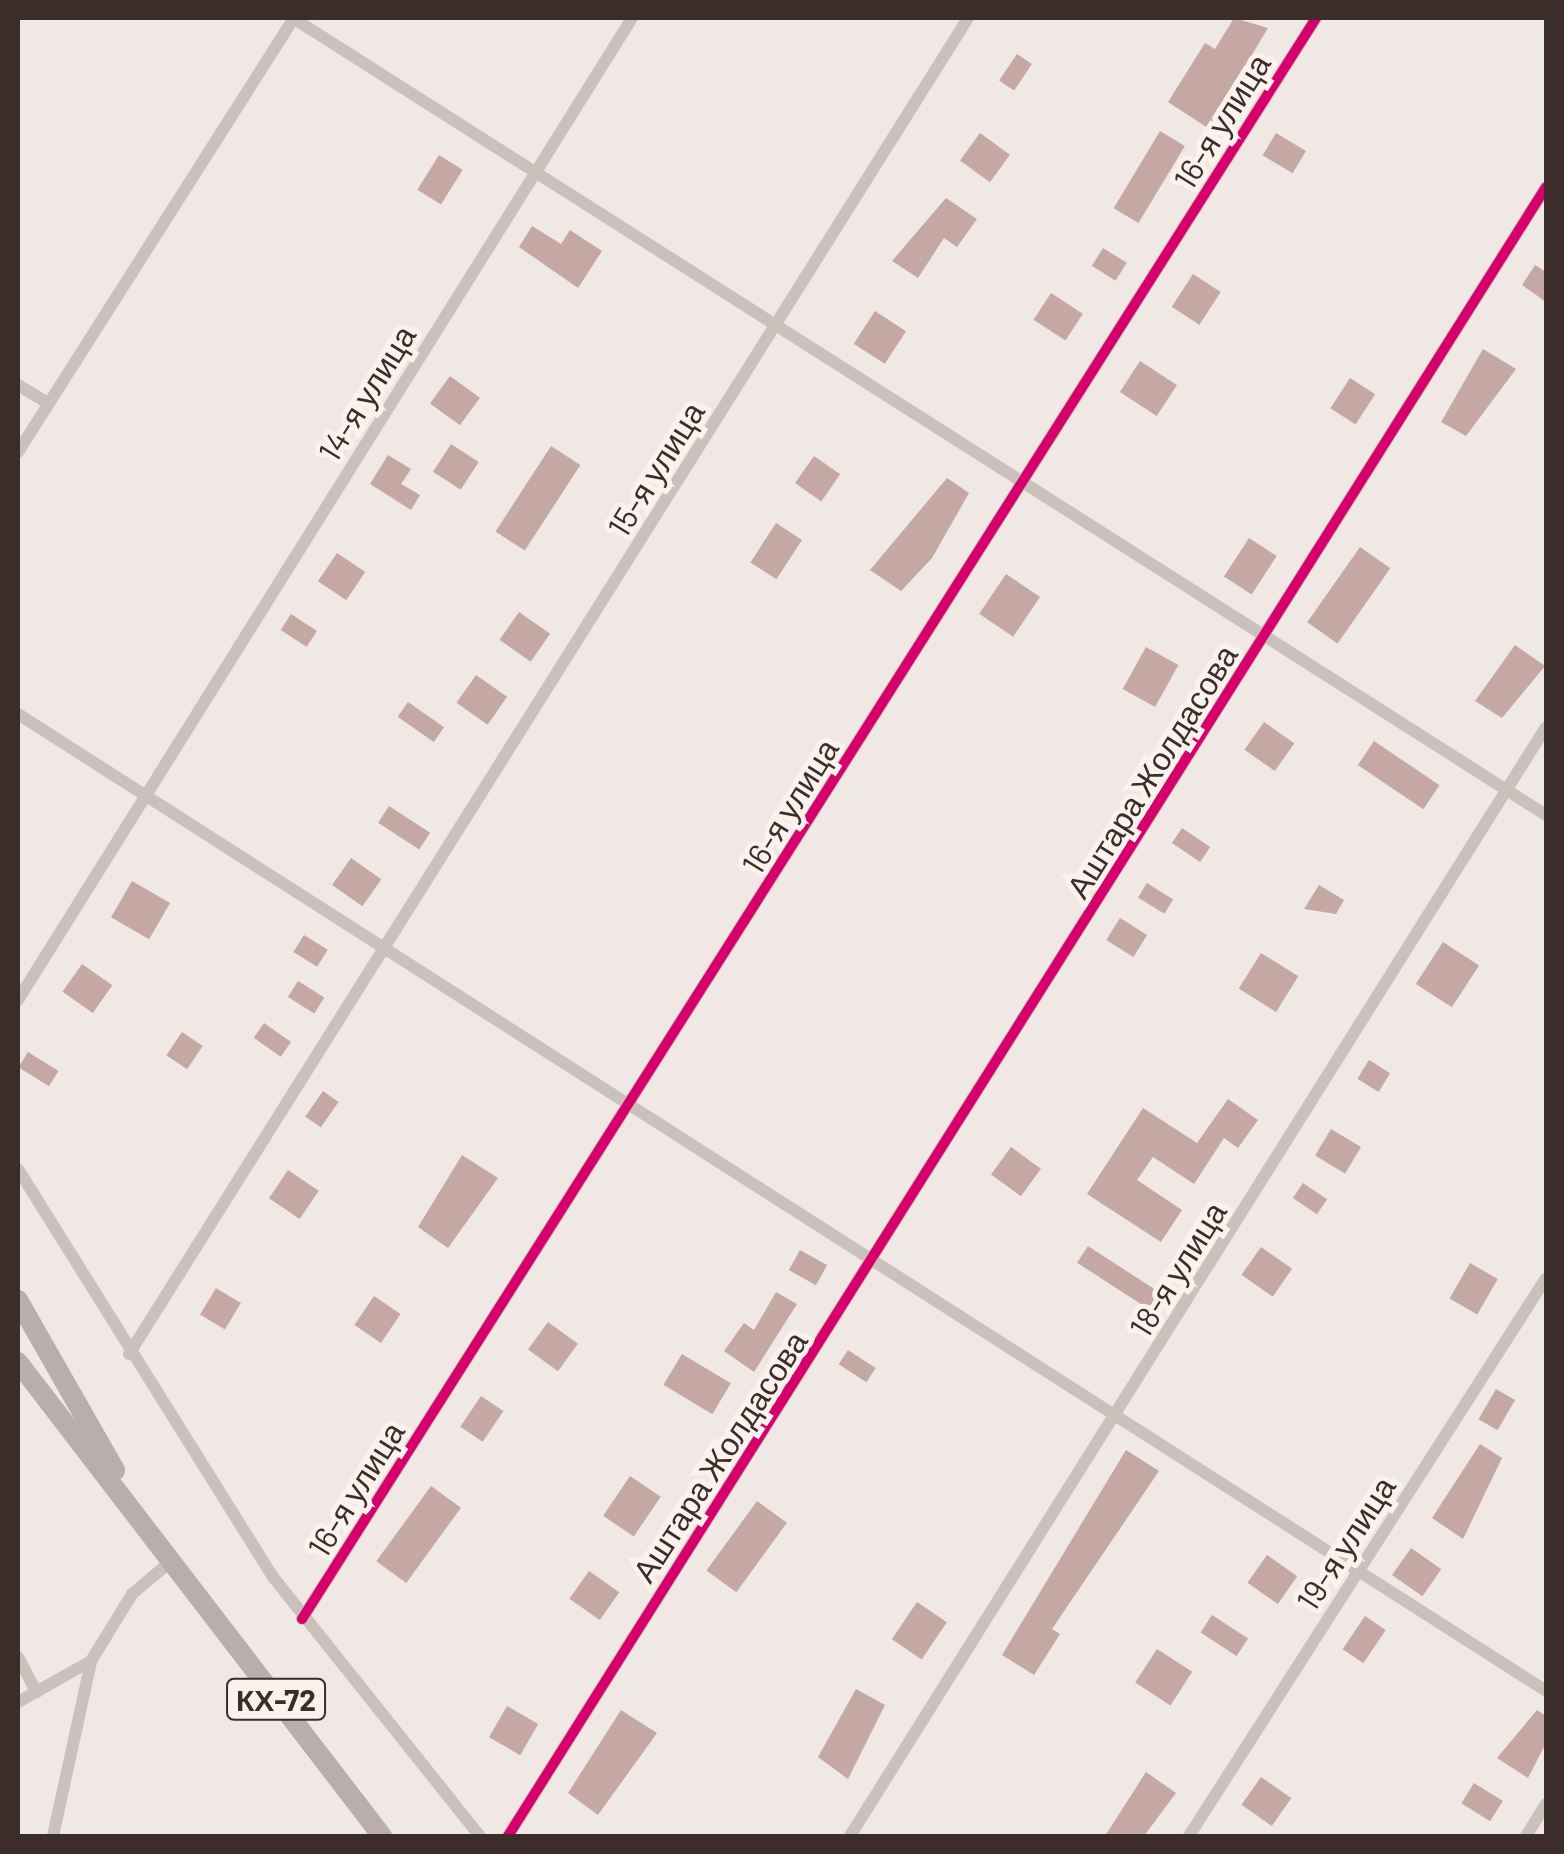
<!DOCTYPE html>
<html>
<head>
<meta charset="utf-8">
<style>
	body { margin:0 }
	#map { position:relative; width:1564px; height:1854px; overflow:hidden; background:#f0e8e4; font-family:Barlow,sans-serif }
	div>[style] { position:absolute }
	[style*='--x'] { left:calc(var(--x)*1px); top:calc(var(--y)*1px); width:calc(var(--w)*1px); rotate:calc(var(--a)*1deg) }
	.building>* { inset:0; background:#c5a8a4; transform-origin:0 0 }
	.minor>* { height:12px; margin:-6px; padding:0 6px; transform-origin:6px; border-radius:6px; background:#cac0bc }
	.primary>* { height:20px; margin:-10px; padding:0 10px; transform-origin:10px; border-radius:10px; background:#b9aeab }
	.cycleway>* { height:10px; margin:-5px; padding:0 5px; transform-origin:5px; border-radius:5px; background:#d6006c }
	span { translate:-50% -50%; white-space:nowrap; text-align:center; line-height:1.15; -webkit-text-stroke:10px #fcf2ed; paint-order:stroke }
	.shield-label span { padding:2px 8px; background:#fcf2ed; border:2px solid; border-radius:8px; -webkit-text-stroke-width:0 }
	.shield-label { font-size:30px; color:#3c2c2a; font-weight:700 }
	.street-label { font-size:32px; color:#3c2c2a }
	.frame { position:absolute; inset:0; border:20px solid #3c2c2a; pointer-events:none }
</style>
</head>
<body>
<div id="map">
	<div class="building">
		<i style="clip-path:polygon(1234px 18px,1268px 28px,1208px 128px,1168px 102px,1205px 43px,1215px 49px)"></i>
		<i style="left:1017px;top:54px;width:18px;height:32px;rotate:34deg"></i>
		<i style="left:1160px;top:131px;width:29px;height:90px;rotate:31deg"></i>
		<i style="left:980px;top:133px;width:37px;height:34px;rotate:36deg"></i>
		<i style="left:1276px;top:133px;width:35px;height:26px;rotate:31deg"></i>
		<i style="left:439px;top:155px;width:28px;height:41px;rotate:32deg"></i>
		<i style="clip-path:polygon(946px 198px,977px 219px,957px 247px,944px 238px,918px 278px,892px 261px)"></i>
		<i style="clip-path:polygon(532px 226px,561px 244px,570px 230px,602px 251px,578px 288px,519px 247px)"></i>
		<i style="left:1103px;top:248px;width:28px;height:21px;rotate:32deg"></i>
		<i style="clip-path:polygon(1535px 265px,1546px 272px,1546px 302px,1522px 285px)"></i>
		<i style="left:1193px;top:274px;width:33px;height:39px;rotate:33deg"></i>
		<i style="left:1051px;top:293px;width:38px;height:32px;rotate:33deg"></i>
		<i style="left:875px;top:311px;width:37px;height:39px;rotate:33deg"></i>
		<i style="clip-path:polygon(1483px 349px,1516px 369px,1466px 436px,1441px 422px)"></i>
		<i style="left:1140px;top:361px;width:44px;height:37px;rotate:33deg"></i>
		<i style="left:450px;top:376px;width:37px;height:34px;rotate:36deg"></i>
		<i style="left:1350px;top:378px;width:30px;height:36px;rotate:33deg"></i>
		<i style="left:451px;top:444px;width:33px;height:33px;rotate:33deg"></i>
		<i style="left:551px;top:446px;width:35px;height:102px;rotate:33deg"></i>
		<i style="clip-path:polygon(388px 455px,411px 469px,401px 484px,420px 495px,411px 510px,370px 484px)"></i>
		<i style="left:814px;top:456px;width:32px;height:33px;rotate:35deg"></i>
		<i style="clip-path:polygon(947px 478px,969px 493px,932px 558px,901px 591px,870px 570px)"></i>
		<i style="left:776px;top:523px;width:31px;height:47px;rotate:33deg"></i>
		<i style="left:1249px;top:538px;width:33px;height:46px;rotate:33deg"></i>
		<i style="left:1360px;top:547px;width:37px;height:92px;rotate:35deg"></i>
		<i style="left:337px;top:553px;width:34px;height:34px;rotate:34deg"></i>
		<i style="left:1006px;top:574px;width:41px;height:48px;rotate:34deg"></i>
		<i style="left:519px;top:612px;width:38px;height:34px;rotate:35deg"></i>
		<i style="left:291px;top:614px;width:31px;height:19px;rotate:33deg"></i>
		<i style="clip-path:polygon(1515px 645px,1545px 666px,1502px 718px,1475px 701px)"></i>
		<i style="left:1146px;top:647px;width:37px;height:48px;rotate:29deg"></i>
		<i style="left:476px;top:675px;width:38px;height:34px;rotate:35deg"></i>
		<i style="left:408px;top:702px;width:44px;height:18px;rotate:35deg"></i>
		<i style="left:1264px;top:722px;width:37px;height:34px;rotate:35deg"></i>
		<i style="left:1374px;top:741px;width:79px;height:29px;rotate:34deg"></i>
		<i style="left:389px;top:806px;width:49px;height:20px;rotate:33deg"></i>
		<i style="left:1182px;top:828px;width:34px;height:18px;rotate:34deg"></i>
		<i style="left:351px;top:858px;width:37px;height:33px;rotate:35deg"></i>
		<i style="left:132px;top:881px;width:44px;height:42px;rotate:30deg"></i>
		<i style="left:1147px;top:883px;width:31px;height:17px;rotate:32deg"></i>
		<i style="clip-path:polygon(1319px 885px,1344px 900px,1336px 914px,1304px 909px)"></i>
		<i style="left:1120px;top:918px;width:32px;height:26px;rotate:32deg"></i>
		<i style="left:304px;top:935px;width:28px;height:20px;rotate:32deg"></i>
		<i style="left:1443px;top:942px;width:43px;height:50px;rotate:33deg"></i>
		<i style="left:1261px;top:953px;width:44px;height:42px;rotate:32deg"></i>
		<i style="left:82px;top:964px;width:37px;height:34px;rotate:35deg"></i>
		<i style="left:298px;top:981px;width:31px;height:19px;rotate:32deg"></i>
		<i style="left:264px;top:1023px;width:33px;height:18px;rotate:35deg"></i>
		<i style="left:182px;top:1032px;width:25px;height:28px;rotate:34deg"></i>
		<i style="left:28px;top:1052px;width:36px;height:18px;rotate:32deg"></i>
		<i style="left:1369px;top:1060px;width:25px;height:22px;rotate:32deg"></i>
		<i style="left:323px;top:1091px;width:19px;height:31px;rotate:35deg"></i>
		<i style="clip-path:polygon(1228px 1099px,1258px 1120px,1238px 1148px,1224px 1138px,1194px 1184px,1153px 1157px,1137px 1180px,1182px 1210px,1161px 1242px,1087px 1194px,1143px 1108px,1197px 1143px)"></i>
		<i style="left:1331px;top:1129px;width:35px;height:31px;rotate:31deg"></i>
		<i style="left:1011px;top:1147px;width:37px;height:34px;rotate:36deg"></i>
		<i style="clip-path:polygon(462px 1155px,498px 1178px,448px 1248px,418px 1227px)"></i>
		<i style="left:288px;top:1170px;width:37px;height:34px;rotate:34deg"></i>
		<i style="left:1303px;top:1183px;width:29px;height:18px;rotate:34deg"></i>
		<i style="left:1088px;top:1246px;width:86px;height:20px;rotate:33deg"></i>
		<i style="left:1261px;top:1247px;width:38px;height:34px;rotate:35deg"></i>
		<i style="left:800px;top:1250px;width:31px;height:23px;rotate:29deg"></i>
		<i style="left:1470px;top:1263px;width:32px;height:41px;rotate:30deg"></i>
		<i style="left:216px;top:1288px;width:29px;height:31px;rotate:31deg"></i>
		<i style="clip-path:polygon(776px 1292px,797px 1304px,754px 1372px,724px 1351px,744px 1323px,754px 1330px)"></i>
		<i style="left:374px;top:1296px;width:32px;height:35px;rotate:34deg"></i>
		<i style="left:548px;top:1322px;width:37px;height:34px;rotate:36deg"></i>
		<i style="left:848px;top:1350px;width:33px;height:17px;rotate:33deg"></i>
		<i style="left:682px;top:1354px;width:57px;height:36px;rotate:31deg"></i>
		<i style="left:1496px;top:1389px;width:22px;height:35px;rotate:30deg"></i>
		<i style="left:481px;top:1396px;width:27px;height:37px;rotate:34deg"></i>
		<i style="clip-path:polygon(1480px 1444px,1502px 1458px,1463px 1539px,1432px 1518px)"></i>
		<i style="clip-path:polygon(1126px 1450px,1159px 1471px,1052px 1629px,1060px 1634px,1034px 1675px,1002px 1655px)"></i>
		<i style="left:630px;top:1476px;width:37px;height:48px;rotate:34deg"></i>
		<i style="left:431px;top:1486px;width:37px;height:93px;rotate:36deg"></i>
		<i style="left:757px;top:1501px;width:37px;height:86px;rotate:36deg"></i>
		<i style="left:1411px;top:1548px;width:37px;height:33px;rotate:35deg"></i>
		<i style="left:1267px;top:1555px;width:37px;height:34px;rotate:35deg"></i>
		<i style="left:589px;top:1571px;width:37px;height:34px;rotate:35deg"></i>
		<i style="left:917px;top:1602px;width:36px;height:45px;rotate:34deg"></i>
		<i style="left:1212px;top:1615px;width:43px;height:21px;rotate:33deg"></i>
		<i style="left:1365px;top:1616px;width:25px;height:40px;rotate:34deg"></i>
		<i style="left:1157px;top:1649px;width:42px;height:40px;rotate:33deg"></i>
		<i style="clip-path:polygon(856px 1689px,885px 1705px,848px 1779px,818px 1757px)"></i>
		<i style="left:507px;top:1706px;width:36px;height:36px;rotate:30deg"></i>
		<i style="clip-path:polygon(621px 1710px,657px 1733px,598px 1815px,568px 1793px)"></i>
		<i style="clip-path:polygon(1537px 1710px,1546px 1716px,1546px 1743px,1528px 1778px,1497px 1758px)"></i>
		<i style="clip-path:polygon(1146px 1772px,1176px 1793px,1144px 1836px,1105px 1836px)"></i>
		<i style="left:1261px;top:1777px;width:37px;height:34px;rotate:35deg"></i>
		<i style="left:1474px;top:1783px;width:34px;height:24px;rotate:32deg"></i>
	</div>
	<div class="minor">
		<i style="--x:293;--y:18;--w:1485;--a:32.46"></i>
		<i style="--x:18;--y:385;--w:35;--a:31"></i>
		<i style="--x:18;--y:452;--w:514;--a:-57.55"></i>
		<i style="--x:18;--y:714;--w:1814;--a:32.59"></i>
		<i style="--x:18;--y:1000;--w:1158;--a:-57.98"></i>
		<i style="--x:18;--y:1169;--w:481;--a:58"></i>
		<i style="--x:273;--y:1577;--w:332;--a:51.4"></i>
		<i style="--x:129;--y:1354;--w:1578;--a:-57.87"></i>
		<i style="--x:302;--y:1619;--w:1895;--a:-57.65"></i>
		<i style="--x:18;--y:1657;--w:40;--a:62"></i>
		<i style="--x:18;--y:1702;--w:84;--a:-29.3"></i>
		<i style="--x:91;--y:1661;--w:79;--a:-58.5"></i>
		<i style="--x:132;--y:1594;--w:50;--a:-40.1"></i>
		<i style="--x:53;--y:1836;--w:179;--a:-77.7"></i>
		<i style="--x:508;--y:1836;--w:1948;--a:-57.81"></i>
		<i style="--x:850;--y:1836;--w:1309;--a:-57.89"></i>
		<i style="--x:1189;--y:1836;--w:662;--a:-57.39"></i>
		<i style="--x:1526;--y:1836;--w:38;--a:-58"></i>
	</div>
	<div class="primary">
		<i style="--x:18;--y:1300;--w:196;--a:60.3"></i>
		<i style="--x:18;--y:1362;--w:598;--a:52.48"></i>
	</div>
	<div class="cycleway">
		<i style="--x:302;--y:1619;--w:1895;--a:-57.65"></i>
		<i style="--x:508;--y:1836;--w:1948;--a:-57.81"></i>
	</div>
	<div class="shield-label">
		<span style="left:276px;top:1699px">КХ-72</span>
	</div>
	<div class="street-label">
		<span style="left:1221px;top:121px;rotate:-58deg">16-я улица</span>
		<span style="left:366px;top:393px;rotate:-58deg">14-я улица</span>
		<span style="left:655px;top:469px;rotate:-58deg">15-я улица</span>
		<span style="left:1151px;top:771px;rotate:-58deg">Аштара Жолдасова</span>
		<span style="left:789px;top:806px;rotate:-58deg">16-я улица</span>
		<span style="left:1177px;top:1269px;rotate:-58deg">18-я улица</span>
		<span style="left:719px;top:1456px;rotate:-57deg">Аштара Жолдасова</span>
		<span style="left:355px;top:1489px;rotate:-58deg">16-я улица</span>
		<span style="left:1345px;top:1543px;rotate:-57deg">19-я улица</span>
	</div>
	<div class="frame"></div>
</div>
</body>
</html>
